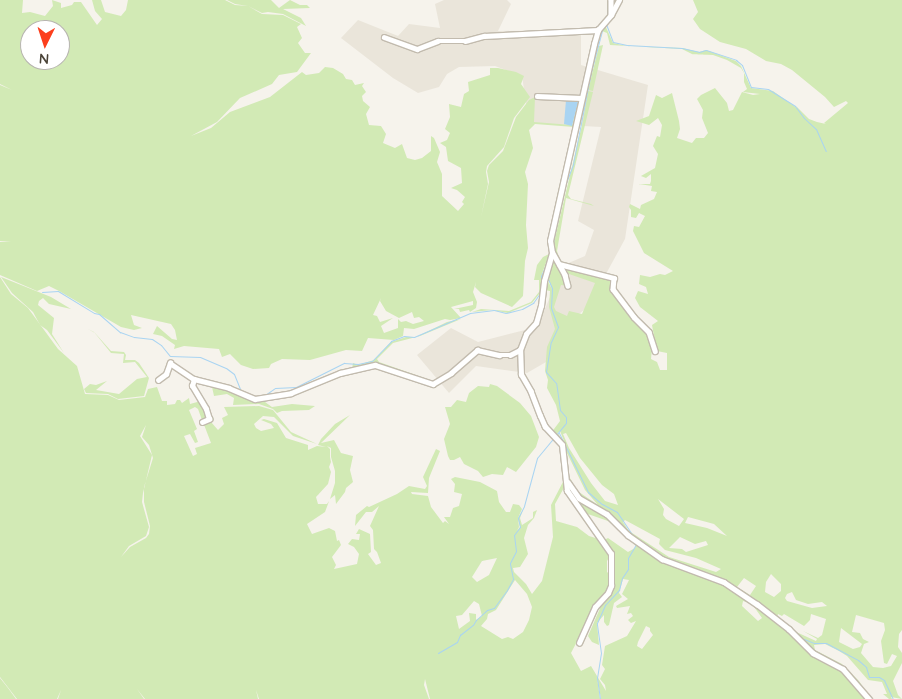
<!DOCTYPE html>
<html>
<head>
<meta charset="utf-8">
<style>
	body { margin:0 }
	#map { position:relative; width:902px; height:699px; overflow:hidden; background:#f6f3ec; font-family:Quicksand,sans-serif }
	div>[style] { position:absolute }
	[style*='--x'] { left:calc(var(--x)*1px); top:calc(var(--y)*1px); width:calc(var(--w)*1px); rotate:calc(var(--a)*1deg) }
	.residential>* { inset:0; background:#eae5da }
	.green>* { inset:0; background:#d2eab5 }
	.water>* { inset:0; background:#a9d4f2 }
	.stream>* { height:1px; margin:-0.5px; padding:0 0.5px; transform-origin:0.5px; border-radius:0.5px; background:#a9d4f2 }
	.roads { filter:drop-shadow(1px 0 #c2bbae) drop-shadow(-1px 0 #c2bbae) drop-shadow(0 1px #c2bbae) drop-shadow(0 -1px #c2bbae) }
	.minor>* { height:4.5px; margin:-2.25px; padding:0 2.25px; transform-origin:2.25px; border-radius:2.25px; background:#fff }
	span { translate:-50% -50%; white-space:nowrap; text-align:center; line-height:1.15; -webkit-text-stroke:4.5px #fff; paint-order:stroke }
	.north { position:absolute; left:20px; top:20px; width:50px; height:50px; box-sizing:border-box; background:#fff; border:1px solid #b7b4b0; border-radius:50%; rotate:184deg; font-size:14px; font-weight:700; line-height:20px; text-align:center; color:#4b4439 }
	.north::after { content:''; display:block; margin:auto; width:18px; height:22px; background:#fc3f1d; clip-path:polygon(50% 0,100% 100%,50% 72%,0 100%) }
</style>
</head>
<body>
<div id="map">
	<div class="residential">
		<i style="clip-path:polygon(444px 0,507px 0,511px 4px,498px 31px,581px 30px,581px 65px,648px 85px,625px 239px,588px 307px,566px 324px,552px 340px,546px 362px,527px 373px,476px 366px,449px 393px,417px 355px,451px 328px,478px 342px,537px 327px,564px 265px,585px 256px,594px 230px,578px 221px,601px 127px,529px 123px,522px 76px,495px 66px,459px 67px,447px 74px,439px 87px,418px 93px,393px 78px,341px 38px,358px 20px,398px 36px,409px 24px,440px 28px,435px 4px)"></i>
	</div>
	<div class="green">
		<i style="clip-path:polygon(evenodd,0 0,23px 0,22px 13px,30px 12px,45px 16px,53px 6px,52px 0,61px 3px,61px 8px,72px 5px,74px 2px,81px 2px,97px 25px,102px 19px,95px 11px,92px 0,101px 0,105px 12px,121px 16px,126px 10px,128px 0,225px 0,235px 5px,248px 6px,235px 4px,227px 0,271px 0,279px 8px,290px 0,300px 5px,307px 5px,310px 8px,283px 9px,301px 18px,306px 26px,283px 14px,268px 12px,262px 13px,248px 6px,262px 14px,283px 15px,301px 24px,297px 27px,302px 38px,298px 43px,305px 53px,311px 53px,297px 72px,279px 75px,272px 84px,240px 98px,217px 122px,191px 136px,211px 128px,230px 112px,270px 97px,302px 72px,306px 75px,319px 73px,325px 67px,333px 68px,343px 74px,346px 79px,352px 80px,355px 85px,364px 83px,362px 86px,366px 92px,362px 96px,363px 101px,370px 107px,366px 114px,369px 125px,381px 126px,386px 134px,383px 143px,395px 148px,402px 144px,407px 158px,415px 160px,422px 158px,431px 151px,431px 136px,434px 138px,440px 152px,437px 162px,442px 174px,442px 196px,458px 211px,464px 204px,462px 202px,465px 197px,457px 190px,451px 188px,462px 183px,461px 168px,448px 161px,446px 147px,440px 143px,447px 140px,450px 133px,445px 129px,450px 117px,449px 104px,461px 107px,464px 94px,469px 91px,468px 82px,490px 75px,490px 68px,498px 68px,516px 72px,524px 76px,521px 84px,530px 97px,514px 118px,504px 147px,487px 166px,486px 172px,488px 184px,481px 217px,489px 182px,487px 171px,489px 165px,503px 151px,516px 117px,529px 100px,535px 97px,534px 122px,572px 125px,578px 102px,572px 100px,579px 100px,574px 127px,535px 124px,529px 130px,533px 148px,525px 172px,528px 184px,526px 225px,528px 248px,525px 261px,523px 296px,512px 307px,481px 293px,475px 287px,476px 282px,473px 292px,477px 302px,476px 308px,470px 312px,469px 310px,460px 312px,459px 309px,454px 309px,473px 305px,473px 301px,451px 307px,461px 318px,450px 320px,445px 319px,414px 329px,404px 328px,403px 336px,394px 340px,368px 338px,362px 351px,346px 350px,310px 360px,282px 359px,271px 364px,269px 368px,253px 369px,241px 365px,230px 354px,222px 357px,219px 349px,184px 346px,174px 349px,175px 345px,162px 336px,153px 334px,157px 326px,172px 339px,177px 340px,175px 330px,171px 324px,131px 315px,134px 325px,142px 328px,134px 330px,121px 327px,59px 291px,49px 286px,37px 291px,0 275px,0 242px,11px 242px,0 241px,0 85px,12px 90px,22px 88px,12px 90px,0 84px,0 0,30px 30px,60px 30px,60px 60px,30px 60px,30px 30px,0 0,381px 298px,380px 301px,386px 311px,399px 318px,412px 312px,414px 318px,419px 317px,424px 321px,413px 324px,406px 321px,401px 322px,398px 319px,398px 328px,384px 333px,381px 326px,393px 318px,380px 322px,377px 316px,373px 315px,381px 298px)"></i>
		<i style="clip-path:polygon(evenodd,693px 0,902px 0,902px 630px,899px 634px,898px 647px,902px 653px,902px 663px,893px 681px,898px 695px,902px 699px,891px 697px,892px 699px,889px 699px,883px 694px,887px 694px,882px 682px,868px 680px,847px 656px,839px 651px,825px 644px,814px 645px,815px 650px,842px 664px,859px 681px,871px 699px,842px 665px,815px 653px,794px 631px,816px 641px,817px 639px,803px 631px,818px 638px,822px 635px,826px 619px,811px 614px,810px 620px,804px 626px,784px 614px,782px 616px,778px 614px,777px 618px,745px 596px,703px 574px,662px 558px,635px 538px,630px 532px,633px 538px,608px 513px,580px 497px,572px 486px,567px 472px,576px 490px,598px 505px,585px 490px,568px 455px,555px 436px,558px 433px,568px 451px,560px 431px,554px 436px,551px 433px,560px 421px,556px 405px,547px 388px,548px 380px,545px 371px,547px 347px,555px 329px,549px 307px,550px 291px,545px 290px,546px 277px,552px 289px,547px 275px,553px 262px,559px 265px,567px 286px,561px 285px,554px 307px,556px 311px,567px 316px,569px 311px,582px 314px,595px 283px,569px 274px,563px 265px,612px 279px,611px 288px,648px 333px,652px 349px,651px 359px,657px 362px,660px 370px,667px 370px,667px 353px,657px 351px,655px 342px,652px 325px,658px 321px,640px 307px,635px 298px,638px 291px,648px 294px,646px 287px,639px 284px,640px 275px,650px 277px,660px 274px,665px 275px,673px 271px,644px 253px,633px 231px,634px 226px,639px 227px,645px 216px,639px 213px,636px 218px,631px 217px,631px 210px,629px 207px,630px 204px,640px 209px,641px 205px,654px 199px,657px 192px,651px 191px,652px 186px,639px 184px,650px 184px,651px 181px,651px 174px,646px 178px,641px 176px,655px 168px,658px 154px,653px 146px,657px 136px,660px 137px,662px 125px,658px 118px,649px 125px,636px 121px,649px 116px,656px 95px,662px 98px,672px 93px,679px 121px,680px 129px,677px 138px,692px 143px,696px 138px,704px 138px,708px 133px,702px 118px,703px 110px,697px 99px,701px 95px,715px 88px,727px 103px,729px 111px,733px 110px,742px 92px,753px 95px,760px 94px,743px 92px,747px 89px,744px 82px,744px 73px,741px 68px,727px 60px,713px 55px,692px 54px,682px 49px,610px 45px,607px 33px,602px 31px,605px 25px,613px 43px,627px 46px,682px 48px,699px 52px,706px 50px,736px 61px,741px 66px,751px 88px,773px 91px,797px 108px,796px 106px,809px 119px,817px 122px,826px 124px,824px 123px,848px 103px,846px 101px,834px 107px,825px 97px,792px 70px,781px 64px,766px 61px,746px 49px,720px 42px,700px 29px,693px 19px,698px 12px,693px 0,566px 433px,580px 458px,602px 485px,614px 494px,618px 505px,605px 501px,591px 483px,569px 448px,563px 434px,566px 433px,693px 0,658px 499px,684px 519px,679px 526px,666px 519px,663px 515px,664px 509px,658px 499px,693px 0,688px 517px,714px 524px,727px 536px,707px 528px,685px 523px,688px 517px,693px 0,625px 520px,660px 539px,659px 544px,665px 550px,696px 558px,721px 569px,716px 572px,669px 557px,629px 531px,623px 522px,625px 520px,693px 0,680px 537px,695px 544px,706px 541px,708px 545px,686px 552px,682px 549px,669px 548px,680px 537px,693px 0,771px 574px,781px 584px,781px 591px,774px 597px,765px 592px,766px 582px,771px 574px,693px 0,744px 578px,756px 586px,750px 595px,737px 587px,744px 578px,693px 0,792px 592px,796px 600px,808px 604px,822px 602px,827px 606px,812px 608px,787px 601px,785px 598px,787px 594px,792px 592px,693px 0,856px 615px,884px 623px,885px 630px,881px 641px,884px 663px,887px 664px,892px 654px,897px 656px,891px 666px,883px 668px,873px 667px,861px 653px,864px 644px,869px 642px,863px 639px,860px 633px,852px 632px,856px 615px,693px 0,841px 628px,862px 644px,860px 647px,853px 649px,839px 642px,841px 628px)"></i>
		<i style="clip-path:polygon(603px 45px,593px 91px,588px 90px,599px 46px)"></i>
		<i style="clip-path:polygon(588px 91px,593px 92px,568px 195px,571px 199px,591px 204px,594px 206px,566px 198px,557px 251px,560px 261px,554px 251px,554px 242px,583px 121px)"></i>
		<i style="clip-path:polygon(549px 254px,542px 274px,540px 293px,532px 303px,508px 313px,492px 310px,472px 312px,481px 309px,509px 311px,531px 302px,539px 292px,539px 280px,534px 280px,537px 265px,543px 257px)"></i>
		<i style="clip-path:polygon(evenodd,0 277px,11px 294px,28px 308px,58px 349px,77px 366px,85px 394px,108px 395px,119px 400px,145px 397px,148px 389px,157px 387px,162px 401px,167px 401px,167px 405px,175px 404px,177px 400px,180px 400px,182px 403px,189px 398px,190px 404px,201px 401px,208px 418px,202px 420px,198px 409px,195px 407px,189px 410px,197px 429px,194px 431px,198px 442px,195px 443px,190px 434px,184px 436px,193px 456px,197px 454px,195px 448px,211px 443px,203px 422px,213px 417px,214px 420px,211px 422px,218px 430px,224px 424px,222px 418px,228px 415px,224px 407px,259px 406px,273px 410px,291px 432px,317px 444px,293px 436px,274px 417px,263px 416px,254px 424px,256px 428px,261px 431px,274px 428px,271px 424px,261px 420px,264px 419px,277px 423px,286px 438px,308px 445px,308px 450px,317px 446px,326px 447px,318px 445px,321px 439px,335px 424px,350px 415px,321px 443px,334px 440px,341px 453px,353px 456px,350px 470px,353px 482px,346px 488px,345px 492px,336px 504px,335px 495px,330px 499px,335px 483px,335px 471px,331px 457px,331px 448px,327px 446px,330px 449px,330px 457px,331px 462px,329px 467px,331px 472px,328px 484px,316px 497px,318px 504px,327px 504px,329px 501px,328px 504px,325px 512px,307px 524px,312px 534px,329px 528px,335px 531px,337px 541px,339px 540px,341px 545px,332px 557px,336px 565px,334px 569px,357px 564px,359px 554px,354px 547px,348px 544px,352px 539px,359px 540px,360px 534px,356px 534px,359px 529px,370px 534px,371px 552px,368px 554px,376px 565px,381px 563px,377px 552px,374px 549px,373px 530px,370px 526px,379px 506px,372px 512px,366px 512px,355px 526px,356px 515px,367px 506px,369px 507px,397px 494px,409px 486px,425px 489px,427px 486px,423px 477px,436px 449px,440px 451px,429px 478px,428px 493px,411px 492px,412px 494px,428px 496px,431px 507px,443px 523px,445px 521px,449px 524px,444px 517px,450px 517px,453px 508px,459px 506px,462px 494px,454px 492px,455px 484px,451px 479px,455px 477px,480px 482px,497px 491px,499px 502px,506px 512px,510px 512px,513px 504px,519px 505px,522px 509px,518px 518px,519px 527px,517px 531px,520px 527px,518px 518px,523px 510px,520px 518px,522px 525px,533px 518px,533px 512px,537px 510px,534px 518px,528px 525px,524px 538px,528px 554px,520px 567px,513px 568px,514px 572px,526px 584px,532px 594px,542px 581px,553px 537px,551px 505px,565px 478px,566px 484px,555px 504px,556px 521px,577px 527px,589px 536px,602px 540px,611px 554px,607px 561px,607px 572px,611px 575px,610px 588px,597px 603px,571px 653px,581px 671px,591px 666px,606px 691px,605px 685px,600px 679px,605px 669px,602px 665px,605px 646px,627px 636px,636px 621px,631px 623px,628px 620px,633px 616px,631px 613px,627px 614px,630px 606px,617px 608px,616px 606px,628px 599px,622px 594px,629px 580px,623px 579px,619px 593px,622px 597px,614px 603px,609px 625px,607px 626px,604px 622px,604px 615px,597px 623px,599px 645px,592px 642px,588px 636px,601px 606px,613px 589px,613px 559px,609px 545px,604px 540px,608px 538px,628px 552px,635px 548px,636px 541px,661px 559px,718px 580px,789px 630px,807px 649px,838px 665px,868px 699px,601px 699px,597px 677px,600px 699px,430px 699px,425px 679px,424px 685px,429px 699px,259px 699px,256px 690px,258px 699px,145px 699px,137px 689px,144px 699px,58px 699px,61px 690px,57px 699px,17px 699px,0 677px,0 277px,146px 425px,142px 437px,149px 445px,153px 458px,144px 487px,144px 502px,150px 526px,149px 534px,146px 538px,130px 547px,121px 557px,129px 546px,146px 536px,149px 527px,142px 502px,143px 493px,152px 455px,140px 436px,146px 425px,0 277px,497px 558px,489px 575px,477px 582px,472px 577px,482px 561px,497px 558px,0 277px,515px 580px,527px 594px,532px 607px,529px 620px,523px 632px,513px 639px,508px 637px,502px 639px,481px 626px,487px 619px,488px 614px,496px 610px,515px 580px,0 277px,474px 601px,479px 604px,482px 616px,476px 620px,476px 614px,469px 613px,470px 621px,459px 629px,456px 616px,462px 615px,474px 601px,0 277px,743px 601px,752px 604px,762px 618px,758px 621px,742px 606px,743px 601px,0 277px,646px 626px,650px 628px,650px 631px,653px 635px,642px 649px,637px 646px,638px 642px,646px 626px)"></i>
		<i style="clip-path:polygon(1px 277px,51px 297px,71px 309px,49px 304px,43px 298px,39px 301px,38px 305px,54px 318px,52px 334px,64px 353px,47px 330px,40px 325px,33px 312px,12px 293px)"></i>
		<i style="clip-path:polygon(461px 319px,420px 336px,393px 343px,377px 359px,379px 362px,433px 381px,379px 364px,352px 369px,353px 363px,358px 365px,374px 360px,391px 342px,406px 337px,416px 337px,447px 322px)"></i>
		<i style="clip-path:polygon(88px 329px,95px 333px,111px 351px,124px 352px,126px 355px,125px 360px,135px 360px,139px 363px,149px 378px,144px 396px,118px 399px,108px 394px,86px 393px,84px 389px,90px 384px,96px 385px,107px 381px,96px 390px,119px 394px,137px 379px,147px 377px,135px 362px,123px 363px,124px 354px,111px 353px,94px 332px)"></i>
		<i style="clip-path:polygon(194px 381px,203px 381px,255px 399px,266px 398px,265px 402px,272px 407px,292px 404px,315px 406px,309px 410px,282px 411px,277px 413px,273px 409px,259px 404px,233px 405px,234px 398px,227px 394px,214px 396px,212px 387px,193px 383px)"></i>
		<i style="clip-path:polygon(490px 384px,497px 386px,520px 403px,531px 416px,539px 437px,536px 447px,516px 472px,507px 467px,503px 475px,492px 474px,483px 477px,478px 471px,464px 464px,460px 457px,454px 460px,450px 460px,448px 456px,444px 439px,450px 424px,445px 407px,451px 407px,457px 400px,466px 402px,469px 393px,478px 386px,489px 387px)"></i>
		<i style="clip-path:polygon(568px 485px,573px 493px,603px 512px,628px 537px,608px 521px,585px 513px,569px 491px)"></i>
		<i style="clip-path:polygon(0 678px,8px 688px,16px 699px,0 699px)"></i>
	</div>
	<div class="water">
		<i style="clip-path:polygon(566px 100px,578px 102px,572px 126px,564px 124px)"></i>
	</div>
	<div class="stream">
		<i style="--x:607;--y:17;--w:17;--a:-87"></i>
		<i style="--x:606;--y:24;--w:19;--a:69"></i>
		<i style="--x:613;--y:42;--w:14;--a:12"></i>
		<i style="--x:627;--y:45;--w:55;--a:3.1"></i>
		<i style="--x:682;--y:48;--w:17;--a:13"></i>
		<i style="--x:699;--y:52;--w:7;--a:-16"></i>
		<i style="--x:706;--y:50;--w:32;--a:18"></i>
		<i style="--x:736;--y:60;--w:8;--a:40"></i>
		<i style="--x:742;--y:65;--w:24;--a:68"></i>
		<i style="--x:751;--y:87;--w:17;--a:7"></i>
		<i style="--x:768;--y:89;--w:32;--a:32"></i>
		<i style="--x:795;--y:106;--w:15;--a:53"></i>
		<i style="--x:804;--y:118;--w:16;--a:43"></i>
		<i style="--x:816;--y:129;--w:24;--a:66"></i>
		<i style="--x:553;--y:249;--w:7;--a:-90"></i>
		<i style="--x:553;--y:242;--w:55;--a:-78.5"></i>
		<i style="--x:564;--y:188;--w:26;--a:-69"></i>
		<i style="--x:573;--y:164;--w:94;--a:-78.9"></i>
		<i style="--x:591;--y:72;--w:47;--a:-75.1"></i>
		<i style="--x:541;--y:286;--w:10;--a:-90"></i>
		<i style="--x:541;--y:276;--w:21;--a:-67"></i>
		<i style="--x:42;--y:292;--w:16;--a:-4"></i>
		<i style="--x:58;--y:291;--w:42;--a:31.4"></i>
		<i style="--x:94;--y:313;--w:5;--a:11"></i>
		<i style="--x:99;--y:314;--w:28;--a:41"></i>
		<i style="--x:120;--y:332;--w:15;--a:20"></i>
		<i style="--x:134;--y:337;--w:18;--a:6"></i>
		<i style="--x:152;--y:339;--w:11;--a:34"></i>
		<i style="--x:161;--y:345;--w:14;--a:51"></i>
		<i style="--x:170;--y:356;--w:30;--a:2"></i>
		<i style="--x:200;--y:357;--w:28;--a:23"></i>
		<i style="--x:226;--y:368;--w:10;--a:37"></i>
		<i style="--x:234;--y:374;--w:18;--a:68"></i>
		<i style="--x:265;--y:395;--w:12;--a:-35"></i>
		<i style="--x:275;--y:388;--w:21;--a:-3"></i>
		<i style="--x:296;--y:387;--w:54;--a:-26.6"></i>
		<i style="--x:344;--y:363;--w:14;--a:4"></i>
		<i style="--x:358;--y:364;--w:14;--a:-12"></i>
		<i style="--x:372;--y:361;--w:28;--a:-46"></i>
		<i style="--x:391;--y:341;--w:14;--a:-21"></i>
		<i style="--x:404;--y:336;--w:10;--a:6"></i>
		<i style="--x:414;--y:337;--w:61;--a:-23.2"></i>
		<i style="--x:470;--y:313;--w:24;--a:-7"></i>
		<i style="--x:494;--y:310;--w:12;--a:14"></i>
		<i style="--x:506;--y:313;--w:16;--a:-14"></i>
		<i style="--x:522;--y:309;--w:13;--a:-29"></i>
		<i style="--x:533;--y:303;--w:12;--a:-55"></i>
		<i style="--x:559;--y:433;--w:66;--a:63.8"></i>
		<i style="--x:588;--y:492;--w:18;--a:41"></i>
		<i style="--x:602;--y:504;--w:17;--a:28"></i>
		<i style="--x:617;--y:512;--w:29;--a:56"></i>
		<i style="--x:804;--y:639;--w:11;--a:22"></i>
		<i style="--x:814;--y:643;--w:12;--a:0"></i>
		<i style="--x:826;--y:643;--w:36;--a:28"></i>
		<i style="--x:858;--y:660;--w:11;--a:41"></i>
		<i style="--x:866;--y:667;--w:10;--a:73"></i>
		<i style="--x:869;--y:677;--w:10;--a:0"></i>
		<i style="--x:879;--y:677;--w:6;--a:31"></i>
		<i style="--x:884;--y:680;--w:21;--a:65"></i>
		<i style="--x:438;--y:653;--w:22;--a:-30"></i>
		<i style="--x:457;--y:642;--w:8;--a:-67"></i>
		<i style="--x:460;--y:635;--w:16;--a:-38"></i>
		<i style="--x:473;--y:625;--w:6;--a:-59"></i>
		<i style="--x:476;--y:620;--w:15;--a:-42"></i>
		<i style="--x:487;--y:610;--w:7;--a:-16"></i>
		<i style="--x:494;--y:608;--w:22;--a:-54"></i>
		<i style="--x:507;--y:590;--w:13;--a:-61"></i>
		<i style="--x:513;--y:579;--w:16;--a:-101"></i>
		<i style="--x:510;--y:563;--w:13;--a:-63"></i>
		<i style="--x:516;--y:551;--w:16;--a:-97"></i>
		<i style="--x:514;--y:535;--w:10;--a:-53"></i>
		<i style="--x:520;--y:527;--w:9;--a:-103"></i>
		<i style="--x:518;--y:518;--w:13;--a:-63"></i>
		<i style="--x:524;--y:506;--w:50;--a:-74.8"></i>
		<i style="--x:537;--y:458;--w:45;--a:-50.4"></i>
		<i style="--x:566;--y:423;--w:6;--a:-90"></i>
		<i style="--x:566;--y:417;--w:9;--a:-131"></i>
		<i style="--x:560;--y:410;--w:27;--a:-98"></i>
		<i style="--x:556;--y:383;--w:15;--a:-132"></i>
		<i style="--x:546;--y:372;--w:30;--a:-81"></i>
		<i style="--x:551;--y:342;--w:17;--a:-65"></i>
		<i style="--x:558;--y:327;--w:20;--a:-110"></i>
		<i style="--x:551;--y:308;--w:20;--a:-87"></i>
		<i style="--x:552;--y:288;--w:12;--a:-114"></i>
		<i style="--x:600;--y:699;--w:21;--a:-98"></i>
		<i style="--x:597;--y:678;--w:25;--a:-81"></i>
		<i style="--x:601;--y:653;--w:30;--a:-98"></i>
		<i style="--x:597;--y:623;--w:20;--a:-66"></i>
		<i style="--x:605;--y:605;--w:21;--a:-47"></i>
		<i style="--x:619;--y:590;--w:12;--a:-76"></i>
		<i style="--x:622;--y:578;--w:11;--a:-56"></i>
		<i style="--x:628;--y:569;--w:11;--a:-90"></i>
		<i style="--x:628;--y:558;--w:16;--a:-60"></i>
	</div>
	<div class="roads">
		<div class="minor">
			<i style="--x:611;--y:0;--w:14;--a:90"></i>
			<i style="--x:384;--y:37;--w:35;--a:20"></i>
			<i style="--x:417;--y:49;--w:22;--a:-21"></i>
			<i style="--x:438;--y:41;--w:27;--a:0"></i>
			<i style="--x:465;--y:41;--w:20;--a:-15"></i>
			<i style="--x:484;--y:36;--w:114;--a:-3"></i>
			<i style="--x:537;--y:96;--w:44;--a:2.6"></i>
			<i style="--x:553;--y:253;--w:25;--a:61"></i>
			<i style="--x:565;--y:275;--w:11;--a:75"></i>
			<i style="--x:559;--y:264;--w:57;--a:14.3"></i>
			<i style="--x:614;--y:278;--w:11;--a:95"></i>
			<i style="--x:613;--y:289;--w:35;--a:53"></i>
			<i style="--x:634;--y:317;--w:21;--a:45"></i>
			<i style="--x:649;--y:332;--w:20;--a:72"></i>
			<i style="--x:158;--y:380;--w:10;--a:-37"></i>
			<i style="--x:166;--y:374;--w:12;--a:-70"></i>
			<i style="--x:170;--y:363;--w:29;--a:34"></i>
			<i style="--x:202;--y:422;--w:8;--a:-23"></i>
			<i style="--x:209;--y:419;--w:10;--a:-107"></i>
			<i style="--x:206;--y:409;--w:27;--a:-121"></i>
			<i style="--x:192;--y:386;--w:7;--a:-74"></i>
			<i style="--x:194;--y:379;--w:36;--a:14"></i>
			<i style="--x:229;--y:388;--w:28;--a:23"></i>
			<i style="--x:255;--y:399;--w:36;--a:-9"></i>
			<i style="--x:291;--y:393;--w:53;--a:-22.2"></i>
			<i style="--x:340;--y:373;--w:36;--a:-13"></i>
			<i style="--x:375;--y:365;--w:61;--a:18.1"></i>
			<i style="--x:433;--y:384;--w:21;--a:-31"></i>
			<i style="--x:451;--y:373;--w:35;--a:-41"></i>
			<i style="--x:477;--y:350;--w:23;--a:13"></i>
			<i style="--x:499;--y:355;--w:11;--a:0"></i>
			<i style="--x:510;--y:355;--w:11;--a:-27"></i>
			<i style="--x:568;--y:482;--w:19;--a:55"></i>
			<i style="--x:579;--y:498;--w:32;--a:30"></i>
			<i style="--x:607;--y:514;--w:30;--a:45"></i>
			<i style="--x:628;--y:535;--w:42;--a:35.2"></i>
			<i style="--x:662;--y:559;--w:66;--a:20.4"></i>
			<i style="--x:724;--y:582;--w:40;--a:34"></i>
			<i style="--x:757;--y:604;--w:41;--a:38"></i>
			<i style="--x:789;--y:629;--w:34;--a:45"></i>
			<i style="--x:813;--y:653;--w:34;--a:28"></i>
			<i style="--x:843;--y:669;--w:40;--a:49"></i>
			<i style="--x:579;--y:643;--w:39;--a:-66"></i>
			<i style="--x:595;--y:607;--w:19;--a:-47"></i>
			<i style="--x:608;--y:593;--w:8;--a:-67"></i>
			<i style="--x:611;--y:586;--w:32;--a:-90"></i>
			<i style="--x:611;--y:554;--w:77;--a:-124.9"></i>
			<i style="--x:567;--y:491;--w:46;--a:-96.2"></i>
			<i style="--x:562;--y:445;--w:25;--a:-133"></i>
			<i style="--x:545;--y:427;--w:12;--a:-114"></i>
			<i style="--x:540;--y:416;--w:26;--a:-111"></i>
			<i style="--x:531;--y:392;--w:20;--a:-120"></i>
			<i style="--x:521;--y:375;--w:25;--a:-92"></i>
			<i style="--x:520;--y:350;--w:17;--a:-69"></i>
			<i style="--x:526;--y:334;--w:15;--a:-48"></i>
			<i style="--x:536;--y:323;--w:18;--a:-74"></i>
			<i style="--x:541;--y:306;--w:25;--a:-83"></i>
			<i style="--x:544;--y:281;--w:29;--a:-74"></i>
			<i style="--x:552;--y:253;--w:12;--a:-99"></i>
			<i style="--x:550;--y:241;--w:202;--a:-77.4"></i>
			<i style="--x:594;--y:44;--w:15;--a:-74"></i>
			<i style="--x:598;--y:30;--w:20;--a:-49"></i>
			<i style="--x:611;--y:15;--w:17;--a:-62"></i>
		</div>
	</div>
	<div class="north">N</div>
</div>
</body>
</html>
